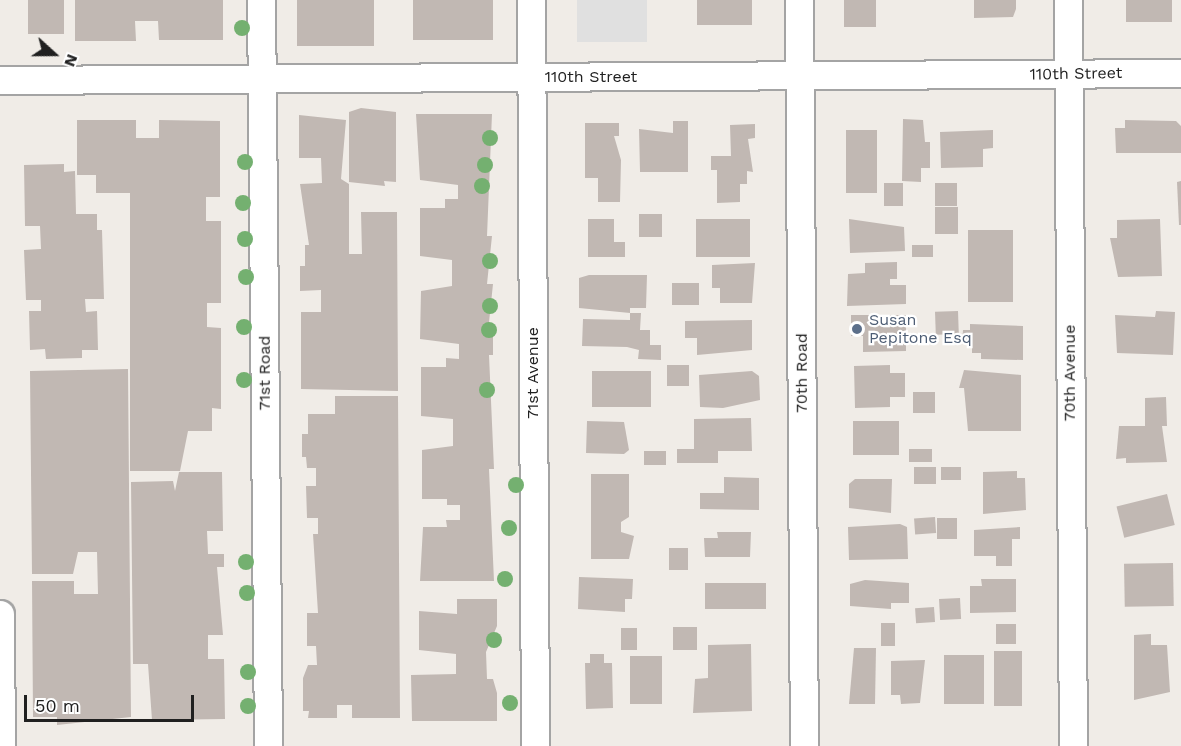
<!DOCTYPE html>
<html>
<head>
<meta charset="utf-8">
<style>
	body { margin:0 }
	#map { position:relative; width:1181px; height:746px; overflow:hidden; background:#f0ece7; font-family:"Work Sans",sans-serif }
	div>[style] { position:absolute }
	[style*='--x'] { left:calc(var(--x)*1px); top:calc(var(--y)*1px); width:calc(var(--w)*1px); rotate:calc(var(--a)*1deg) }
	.parking>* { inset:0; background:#e0e0e0; transform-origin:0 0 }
	.building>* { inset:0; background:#c1b8b3; transform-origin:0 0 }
	.roads { filter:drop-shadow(2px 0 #a4a4a4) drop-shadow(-2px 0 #a4a4a4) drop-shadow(0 2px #a4a4a4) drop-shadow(0 -2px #a4a4a4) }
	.street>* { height:27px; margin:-13.5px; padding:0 13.5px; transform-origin:13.5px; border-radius:13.5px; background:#fff }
	.trees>* { width:16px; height:16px; margin:-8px; border-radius:50%; background:#74b070 }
	.dots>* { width:16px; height:16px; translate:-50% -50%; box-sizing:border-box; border:3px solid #fff; border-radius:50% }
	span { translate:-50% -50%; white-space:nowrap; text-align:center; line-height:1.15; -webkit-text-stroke:4.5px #fff; paint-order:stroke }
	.street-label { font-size:16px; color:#202020 }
	.service-label { font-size:16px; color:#4e5e75 }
	.left { translate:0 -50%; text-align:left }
	.north { position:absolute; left:24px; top:24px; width:60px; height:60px; -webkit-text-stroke:4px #fff; paint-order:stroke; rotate:111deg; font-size:16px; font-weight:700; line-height:24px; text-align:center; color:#202020 }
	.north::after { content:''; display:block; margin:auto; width:21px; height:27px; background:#202020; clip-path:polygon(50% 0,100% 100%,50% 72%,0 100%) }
	.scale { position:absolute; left:24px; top:695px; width:170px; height:27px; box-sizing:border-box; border:3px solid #202020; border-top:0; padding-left:8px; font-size:18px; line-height:21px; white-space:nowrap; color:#202020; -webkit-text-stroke:4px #fff; paint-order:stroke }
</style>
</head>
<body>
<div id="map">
	<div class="parking">
		<i style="left:577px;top:0;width:70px;height:42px"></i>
	</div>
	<div class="building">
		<i style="left:28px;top:0;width:36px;height:34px"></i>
		<i style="clip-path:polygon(75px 0,223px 0,223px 40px,159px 40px,158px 21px,135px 21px,136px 41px,75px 41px)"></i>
		<i style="left:297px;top:0;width:77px;height:46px"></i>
		<i style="left:413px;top:0;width:80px;height:40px"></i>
		<i style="left:697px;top:0;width:55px;height:25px"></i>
		<i style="left:844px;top:0;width:32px;height:27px"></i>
		<i style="clip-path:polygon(974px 0,1016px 0,1016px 9px,1013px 17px,974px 18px)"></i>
		<i style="left:1126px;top:0;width:46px;height:22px"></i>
		<i style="clip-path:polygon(361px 108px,396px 112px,396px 182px,384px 181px,385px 186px,349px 182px,349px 112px)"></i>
		<i style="clip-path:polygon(416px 114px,492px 114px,487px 236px,492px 236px,487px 284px,493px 284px,488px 332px,493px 331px,493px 355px,489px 355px,494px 469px,489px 469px,494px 581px,420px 581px,423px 527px,447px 527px,446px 520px,460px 520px,460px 505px,447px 505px,447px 499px,422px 499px,422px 450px,453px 446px,453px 419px,421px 416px,421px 367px,446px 367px,446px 358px,459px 359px,459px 344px,420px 339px,421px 291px,452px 286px,452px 260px,420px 256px,420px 208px,445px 208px,445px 199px,458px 199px,458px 185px,420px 180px)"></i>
		<i style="clip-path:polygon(299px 115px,346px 120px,341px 179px,349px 184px,349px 254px,362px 254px,361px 212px,397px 212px,398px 391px,301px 389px,301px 312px,321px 312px,321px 290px,300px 291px,300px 266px,305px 266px,305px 245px,309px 245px,300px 184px,322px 183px,321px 158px,299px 158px)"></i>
		<i style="clip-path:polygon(903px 119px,923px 120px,925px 142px,930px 142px,930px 168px,921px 168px,921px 182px,902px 181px)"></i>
		<i style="clip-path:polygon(77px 120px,136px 120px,136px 138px,159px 138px,159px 120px,220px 121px,220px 197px,206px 197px,206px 221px,221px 221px,221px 303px,207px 303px,207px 327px,221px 328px,221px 409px,212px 408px,212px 431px,188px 431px,180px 471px,130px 471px,130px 193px,96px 193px,96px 175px,77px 175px)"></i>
		<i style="clip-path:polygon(1125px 120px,1176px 121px,1181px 126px,1181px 153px,1116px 153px,1115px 128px,1125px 128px)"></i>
		<i style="clip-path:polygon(673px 121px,688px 121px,688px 172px,640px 172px,639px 129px,673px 133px)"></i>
		<i style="clip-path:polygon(585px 123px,619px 123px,619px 136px,614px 136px,621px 160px,620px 202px,598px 202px,598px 178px,585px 178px)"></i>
		<i style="clip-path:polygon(755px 124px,755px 138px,748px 139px,753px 172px,747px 171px,747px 184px,740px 184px,740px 202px,717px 203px,717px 170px,711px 170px,711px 156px,731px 156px,730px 125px)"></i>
		<i style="left:846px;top:130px;width:31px;height:63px"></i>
		<i style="clip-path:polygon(993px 130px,993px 148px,983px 149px,983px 167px,941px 168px,940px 132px)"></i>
		<i style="clip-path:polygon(64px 164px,64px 172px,75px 171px,76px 214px,97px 214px,97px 230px,102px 230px,104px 299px,85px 299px,86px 312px,97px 311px,98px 350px,82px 350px,82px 358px,46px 359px,45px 349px,30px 350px,29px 311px,41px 311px,41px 300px,26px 300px,24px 250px,41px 249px,40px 226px,25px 226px,24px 165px)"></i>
		<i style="clip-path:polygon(1181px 181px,1181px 225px,1179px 225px,1177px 182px)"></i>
		<i style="left:884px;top:183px;width:19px;height:23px"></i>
		<i style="left:935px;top:183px;width:22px;height:23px"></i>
		<i style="left:935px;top:207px;width:23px;height:27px"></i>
		<i style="left:639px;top:214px;width:23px;height:23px"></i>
		<i style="clip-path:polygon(588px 219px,614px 219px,614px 242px,625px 242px,625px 257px,588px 257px)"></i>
		<i style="left:696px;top:219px;width:54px;height:38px"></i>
		<i style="clip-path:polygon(849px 219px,904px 227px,905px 251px,850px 253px)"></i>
		<i style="clip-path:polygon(1160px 219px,1162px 276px,1118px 277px,1110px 238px,1117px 238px,1117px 220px)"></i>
		<i style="left:1013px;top:230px;width:72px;height:45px;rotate:90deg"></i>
		<i style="left:933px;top:245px;width:12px;height:21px;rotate:90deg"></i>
		<i style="clip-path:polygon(897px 262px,897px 279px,890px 279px,890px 285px,906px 285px,906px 304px,847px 306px,848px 274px,865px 273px,865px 263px)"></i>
		<i style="clip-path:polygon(755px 263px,752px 303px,720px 303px,720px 288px,712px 288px,712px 265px)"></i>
		<i style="clip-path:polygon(589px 275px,647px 275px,646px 308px,630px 308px,630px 313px,579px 308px,579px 278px)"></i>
		<i style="left:672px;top:283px;width:27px;height:22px"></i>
		<i style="left:958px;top:311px;width:23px;height:23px;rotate:88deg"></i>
		<i style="clip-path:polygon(1156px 311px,1175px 312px,1173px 355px,1117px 353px,1115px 315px,1155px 317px)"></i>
		<i style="clip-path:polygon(630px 313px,641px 313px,640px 330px,650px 330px,650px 345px,661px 345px,661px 360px,638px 359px,639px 350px,627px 347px,582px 346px,583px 319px,630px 320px)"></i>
		<i style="clip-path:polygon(851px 315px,906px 315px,906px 351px,863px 352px,863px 336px,851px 336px)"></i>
		<i style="clip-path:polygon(752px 320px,752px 350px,697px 355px,697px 338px,685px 338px,685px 321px)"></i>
		<i style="clip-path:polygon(970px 324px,1023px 326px,1023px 360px,981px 359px,981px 353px,972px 353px,972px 343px,962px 343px,963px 330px,970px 330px)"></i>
		<i style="left:667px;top:365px;width:22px;height:21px"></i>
		<i style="clip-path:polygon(890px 365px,890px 373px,905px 373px,905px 397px,890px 397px,890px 407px,855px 408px,854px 366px)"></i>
		<i style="clip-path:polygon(128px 369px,131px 717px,57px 725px,57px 717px,33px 717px,32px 581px,74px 581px,74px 594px,98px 594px,97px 552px,78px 552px,73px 574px,32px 574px,30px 371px)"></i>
		<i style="clip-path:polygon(964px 370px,1021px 375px,1021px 431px,968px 431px,964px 388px,959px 388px)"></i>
		<i style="left:592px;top:371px;width:59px;height:36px"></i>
		<i style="clip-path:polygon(752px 371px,759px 376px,760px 400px,723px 408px,700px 407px,699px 375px)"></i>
		<i style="left:913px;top:392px;width:22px;height:21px"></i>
		<i style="clip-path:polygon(335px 396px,398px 396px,400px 718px,352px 718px,352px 705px,337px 705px,337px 718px,308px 718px,309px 711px,303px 711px,303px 678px,308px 665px,317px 665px,316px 646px,307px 646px,307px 613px,318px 613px,313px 534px,318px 534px,318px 518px,307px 518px,306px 486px,316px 486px,316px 468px,307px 468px,306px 457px,302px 457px,302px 434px,308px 434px,308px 414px,335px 414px)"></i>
		<i style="clip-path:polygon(1166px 397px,1167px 426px,1162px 426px,1167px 462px,1126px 463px,1126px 458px,1116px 459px,1119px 426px,1145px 426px,1145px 398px)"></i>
		<i style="clip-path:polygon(751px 418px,752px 451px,718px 451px,718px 463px,677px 463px,677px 449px,694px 449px,694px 419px)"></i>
		<i style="clip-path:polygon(587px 421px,624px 422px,629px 450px,624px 454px,586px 453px)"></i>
		<i style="left:853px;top:421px;width:46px;height:34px"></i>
		<i style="left:909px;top:449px;width:23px;height:13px"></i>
		<i style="left:644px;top:451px;width:22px;height:14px"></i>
		<i style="left:914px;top:467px;width:22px;height:17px"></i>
		<i style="left:941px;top:467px;width:20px;height:13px"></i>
		<i style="clip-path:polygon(1017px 471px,1017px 478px,1025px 478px,1026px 510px,983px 514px,983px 472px)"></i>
		<i style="clip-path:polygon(179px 472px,222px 472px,223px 531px,207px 531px,208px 554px,224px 554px,224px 567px,217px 567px,223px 635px,208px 635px,208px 659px,224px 659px,225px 719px,152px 720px,148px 664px,133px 664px,131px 482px,173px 481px,175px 491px)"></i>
		<i style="clip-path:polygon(591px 474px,629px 474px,629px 517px,621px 522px,621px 532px,634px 536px,629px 559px,591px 559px)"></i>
		<i style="clip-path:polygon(724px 477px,759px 478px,759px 510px,700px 509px,700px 493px,724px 493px)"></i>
		<i style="clip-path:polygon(855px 479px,892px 479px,891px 513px,849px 508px,849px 484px)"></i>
		<i style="left:1167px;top:494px;width:32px;height:52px;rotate:76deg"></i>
		<i style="left:935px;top:517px;width:16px;height:21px;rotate:86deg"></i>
		<i style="left:937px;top:518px;width:20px;height:21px"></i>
		<i style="clip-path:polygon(900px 524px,907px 527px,908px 559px,849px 560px,848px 527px)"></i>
		<i style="clip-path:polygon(1020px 527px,1020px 539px,1012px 539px,1012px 566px,996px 566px,996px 556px,974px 556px,974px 530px)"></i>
		<i style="clip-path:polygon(717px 532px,751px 532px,750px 557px,705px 557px,704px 538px,718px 538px)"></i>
		<i style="left:669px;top:548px;width:19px;height:22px"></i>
		<i style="left:1173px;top:563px;width:43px;height:49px;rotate:89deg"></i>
		<i style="clip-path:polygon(579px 577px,633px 579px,632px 599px,625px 599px,625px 612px,578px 609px)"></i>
		<i style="clip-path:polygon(981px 579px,1016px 579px,1016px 612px,970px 613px,970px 586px,982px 586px)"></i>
		<i style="clip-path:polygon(865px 580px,909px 583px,909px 603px,891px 603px,891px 609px,850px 606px,850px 584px)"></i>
		<i style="left:705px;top:583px;width:61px;height:26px"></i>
		<i style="left:960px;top:598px;width:21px;height:21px;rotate:87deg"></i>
		<i style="clip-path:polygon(457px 599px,497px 599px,497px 626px,486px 652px,487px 679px,493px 679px,497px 693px,497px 721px,412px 721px,411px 675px,456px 674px,456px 654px,419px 650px,419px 611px,457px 614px)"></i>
		<i style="left:934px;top:607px;width:15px;height:19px;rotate:86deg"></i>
		<i style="left:881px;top:623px;width:14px;height:23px"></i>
		<i style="left:996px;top:624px;width:20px;height:20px"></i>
		<i style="left:673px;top:627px;width:24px;height:23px"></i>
		<i style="left:621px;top:628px;width:16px;height:22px"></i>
		<i style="clip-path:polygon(1151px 634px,1151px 645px,1167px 645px,1170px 692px,1134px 700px,1134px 635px)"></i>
		<i style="clip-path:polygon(751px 644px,752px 711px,693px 713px,695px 679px,708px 678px,708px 645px)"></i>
		<i style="clip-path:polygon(854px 648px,876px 648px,875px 704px,849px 704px)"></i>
		<i style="left:994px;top:651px;width:28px;height:55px"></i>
		<i style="clip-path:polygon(590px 654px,604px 654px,604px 663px,612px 663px,613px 708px,586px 709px,585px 663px,590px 663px)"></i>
		<i style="left:984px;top:655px;width:49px;height:40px;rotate:90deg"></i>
		<i style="left:630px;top:656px;width:32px;height:48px"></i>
		<i style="clip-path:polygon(925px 660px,920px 703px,901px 704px,900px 695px,891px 695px,891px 661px)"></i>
	</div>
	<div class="roads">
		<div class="street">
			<i style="--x:261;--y:0;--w:746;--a:89.46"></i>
			<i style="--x:531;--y:0;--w:746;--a:89.69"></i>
			<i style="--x:799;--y:0;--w:746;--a:89.62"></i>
			<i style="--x:1068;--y:0;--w:746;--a:89.62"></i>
			<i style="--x:0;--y:80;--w:1181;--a:-0.34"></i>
			<i style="--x:0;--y:614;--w:132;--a:89.6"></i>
		</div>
	</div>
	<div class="trees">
		<i style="left:242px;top:28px"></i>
		<i style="left:490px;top:138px"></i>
		<i style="left:245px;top:162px"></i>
		<i style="left:485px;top:165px"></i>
		<i style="left:482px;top:186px"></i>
		<i style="left:243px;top:203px"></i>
		<i style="left:245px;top:239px"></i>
		<i style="left:490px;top:261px"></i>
		<i style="left:246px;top:277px"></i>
		<i style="left:490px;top:306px"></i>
		<i style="left:244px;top:327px"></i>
		<i style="left:489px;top:330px"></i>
		<i style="left:244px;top:380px"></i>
		<i style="left:487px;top:390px"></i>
		<i style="left:516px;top:485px"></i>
		<i style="left:509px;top:528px"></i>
		<i style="left:246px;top:562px"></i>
		<i style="left:505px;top:579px"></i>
		<i style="left:247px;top:593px"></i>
		<i style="left:494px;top:640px"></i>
		<i style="left:248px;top:672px"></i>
		<i style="left:510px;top:703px"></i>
		<i style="left:248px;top:706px"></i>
	</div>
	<div class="dots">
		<i style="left:857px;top:329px;background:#5c6f8a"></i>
	</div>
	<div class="street-label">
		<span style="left:1076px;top:74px;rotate:-1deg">110th Street</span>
		<span style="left:591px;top:77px">110th Street</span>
		<span style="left:265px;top:373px;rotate:-90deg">71st Road</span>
		<span style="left:533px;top:373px;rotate:-90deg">71st Avenue</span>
		<span style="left:802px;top:373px;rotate:-90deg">70th Road</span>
		<span style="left:1070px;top:373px;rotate:-90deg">70th Avenue</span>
	</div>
	<div class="service-label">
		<span class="left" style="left:869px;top:329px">Susan<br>Pepitone Esq</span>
	</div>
	<div class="north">N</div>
	<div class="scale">50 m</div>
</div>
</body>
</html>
